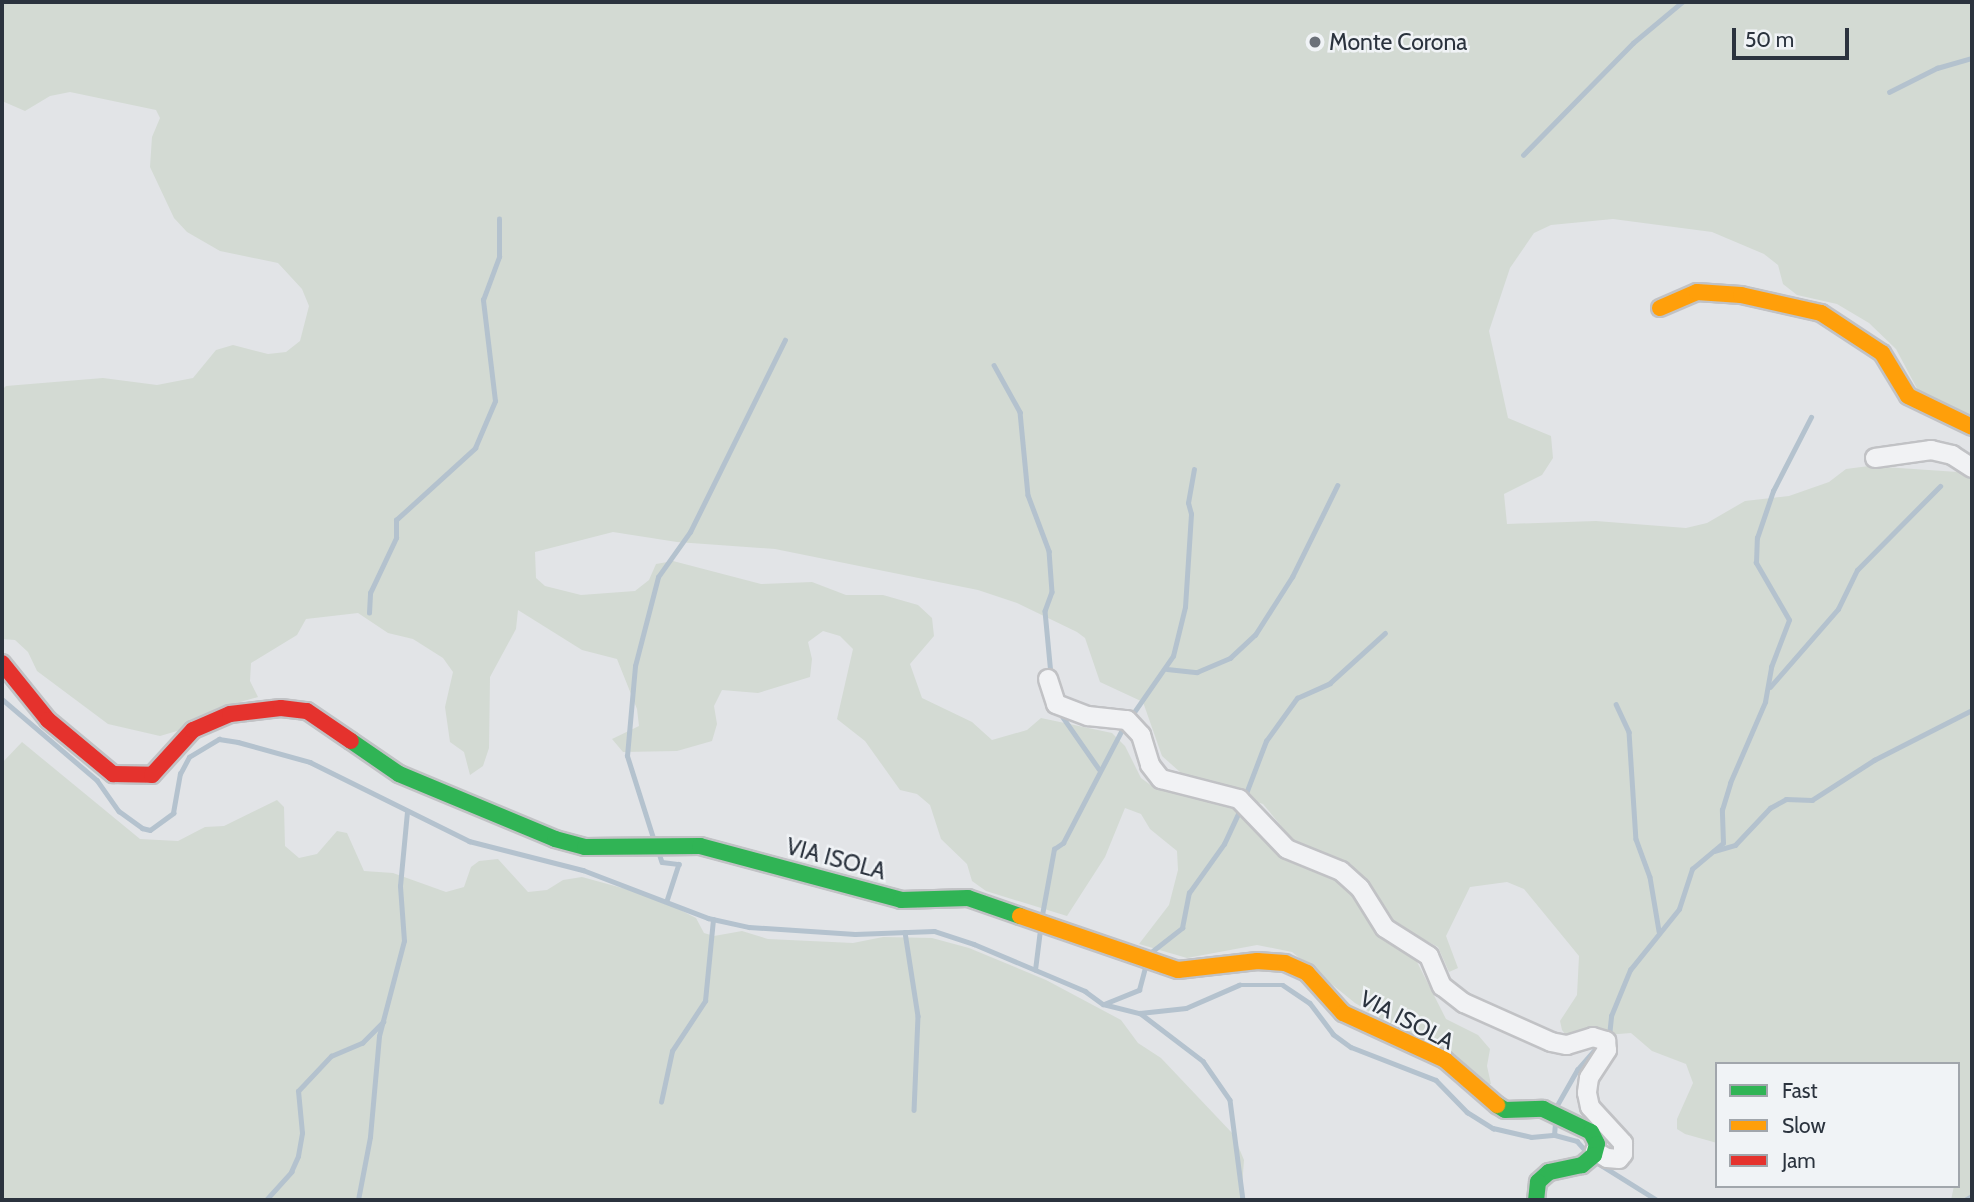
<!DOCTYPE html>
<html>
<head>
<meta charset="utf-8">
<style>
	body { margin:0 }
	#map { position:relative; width:1974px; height:1202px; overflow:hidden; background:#e2e4e7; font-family:Cabin,sans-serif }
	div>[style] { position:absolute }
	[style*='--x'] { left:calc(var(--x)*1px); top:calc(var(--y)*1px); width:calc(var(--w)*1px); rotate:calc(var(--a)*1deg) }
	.green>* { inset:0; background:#d3dad3 }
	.stream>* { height:4.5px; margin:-2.25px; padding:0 2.25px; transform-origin:2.25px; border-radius:2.25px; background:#b4c2ce }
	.roads { filter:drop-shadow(2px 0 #c1c2c5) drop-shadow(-2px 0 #c1c2c5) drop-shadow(0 2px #c1c2c5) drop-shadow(0 -2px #c1c2c5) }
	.street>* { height:18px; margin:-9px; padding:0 9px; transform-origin:9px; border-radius:9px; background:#f1f2f4 }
	.fast>* { height:16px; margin:-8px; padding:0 8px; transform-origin:8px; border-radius:8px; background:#30b455 }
	.slow>* { height:16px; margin:-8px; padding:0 8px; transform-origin:8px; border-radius:8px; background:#ff9f0a }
	.jam>* { height:16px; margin:-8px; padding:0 8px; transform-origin:8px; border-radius:8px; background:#e5322d }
	.dots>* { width:19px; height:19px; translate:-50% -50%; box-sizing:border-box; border:4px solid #f0f3f6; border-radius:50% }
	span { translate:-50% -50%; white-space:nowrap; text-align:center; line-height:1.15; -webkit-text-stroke:5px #f0f3f6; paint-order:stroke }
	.poi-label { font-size:23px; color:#2b333e }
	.left { translate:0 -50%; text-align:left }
	.street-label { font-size:23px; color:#2b333e }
	.frame { position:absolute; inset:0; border:4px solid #2b333e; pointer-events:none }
	.legend { position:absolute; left:1715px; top:1062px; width:245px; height:126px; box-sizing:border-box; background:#f0f3f6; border:2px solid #a1a6ac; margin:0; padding:9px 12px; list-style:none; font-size:21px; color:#2b333e }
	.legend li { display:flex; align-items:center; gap:14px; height:35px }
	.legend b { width:35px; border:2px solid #a1a6ac }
	.scale { position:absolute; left:1732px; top:28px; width:117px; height:32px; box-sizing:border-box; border:4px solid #2b333e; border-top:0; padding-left:9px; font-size:21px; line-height:24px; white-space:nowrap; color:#2b333e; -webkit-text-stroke:5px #f0f3f6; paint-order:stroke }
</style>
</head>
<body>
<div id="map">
	<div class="green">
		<i style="clip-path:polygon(2px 2px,1972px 2px,1972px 422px,1921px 396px,1896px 349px,1869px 323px,1837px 304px,1797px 295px,1783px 284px,1778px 265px,1764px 254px,1712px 232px,1613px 219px,1551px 225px,1534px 233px,1510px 268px,1489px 331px,1508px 418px,1551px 436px,1553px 458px,1542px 475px,1504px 494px,1507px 524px,1596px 521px,1686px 528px,1707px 523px,1745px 501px,1789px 496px,1829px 482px,1846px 469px,1869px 466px,1958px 472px,1972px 479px,1972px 1200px,1951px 1200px,1954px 1186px,1958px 1186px,1958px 1064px,1717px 1064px,1717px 1143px,1685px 1134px,1677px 1129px,1677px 1119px,1693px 1083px,1686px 1064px,1652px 1051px,1631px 1033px,1568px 1038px,1562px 1030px,1560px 1021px,1577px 995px,1579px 956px,1524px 889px,1507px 882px,1470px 887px,1446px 936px,1458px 968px,1449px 972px,1438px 947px,1397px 925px,1351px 864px,1292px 839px,1263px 804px,1189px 780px,1162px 756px,1143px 702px,1100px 682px,1085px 638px,1077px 632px,1017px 603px,978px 590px,775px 549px,677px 542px,613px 532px,535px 552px,536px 578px,545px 586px,581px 595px,635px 591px,649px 580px,656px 564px,673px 561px,761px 584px,812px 582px,846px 595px,883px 595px,918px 605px,932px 618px,934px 636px,910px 664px,922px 698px,972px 722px,992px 740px,1027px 730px,1041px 718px,1112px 733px,1125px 746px,1141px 778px,1156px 789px,1233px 805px,1279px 853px,1337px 880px,1351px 892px,1382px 937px,1414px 956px,1446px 1019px,1478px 1035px,1490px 1049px,1487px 1066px,1491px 1084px,1482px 1084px,1456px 1057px,1427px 1038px,1395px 1027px,1355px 1003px,1292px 952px,1257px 945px,1187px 958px,1139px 944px,1169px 905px,1178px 870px,1177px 851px,1150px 829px,1141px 814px,1125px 808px,1105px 857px,1067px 916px,986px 891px,972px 881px,967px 864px,941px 839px,930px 805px,917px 794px,900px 790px,865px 741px,837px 719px,853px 649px,840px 636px,823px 631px,808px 642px,812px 659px,810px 677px,758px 693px,722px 690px,714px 706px,717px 724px,712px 741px,677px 751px,623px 752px,612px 739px,639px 726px,637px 709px,617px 659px,582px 650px,518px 610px,516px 629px,490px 677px,489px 748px,483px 766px,470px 775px,464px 752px,450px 742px,445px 707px,453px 672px,443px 658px,413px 639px,388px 633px,358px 613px,306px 619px,297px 635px,251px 663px,250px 681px,258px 697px,216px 709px,177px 731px,160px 736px,108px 724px,37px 671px,28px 652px,15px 640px,2px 639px,2px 390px,6px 386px,103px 378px,157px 385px,193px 378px,216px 350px,233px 345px,268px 354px,286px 352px,300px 341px,309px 306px,302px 289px,278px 263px,220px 251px,187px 232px,174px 218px,150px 167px,152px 137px,160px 118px,156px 110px,70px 92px,50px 96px,25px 111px,2px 101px)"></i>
		<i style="clip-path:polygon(22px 742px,140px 839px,178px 841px,205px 827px,224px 826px,277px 800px,284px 807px,285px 846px,299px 858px,317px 854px,337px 831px,347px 833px,364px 871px,393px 873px,446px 892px,464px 887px,471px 867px,479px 861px,498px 859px,528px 892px,547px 890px,563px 880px,582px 877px,655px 897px,696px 918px,704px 933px,714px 936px,742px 931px,768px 939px,853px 943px,883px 937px,932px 938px,969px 948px,1046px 980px,1121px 1020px,1138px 1043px,1161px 1058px,1233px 1134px,1244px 1160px,1241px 1200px,2px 1200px,2px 763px)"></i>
	</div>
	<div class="stream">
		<i style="--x:1889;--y:92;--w:54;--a:-26.6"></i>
		<i style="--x:1937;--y:68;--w:36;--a:-16"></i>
		<i style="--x:1523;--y:155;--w:157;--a:-45.5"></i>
		<i style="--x:1633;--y:43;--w:64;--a:-39.9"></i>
		<i style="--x:994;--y:365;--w:54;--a:61"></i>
		<i style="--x:1020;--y:412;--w:83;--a:84.5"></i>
		<i style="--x:1028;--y:495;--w:60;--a:69.4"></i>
		<i style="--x:1049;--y:551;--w:41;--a:85.8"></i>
		<i style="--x:1052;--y:592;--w:20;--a:110"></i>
		<i style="--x:1045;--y:611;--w:63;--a:84.6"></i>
		<i style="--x:369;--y:613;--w:20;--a:-87"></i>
		<i style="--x:370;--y:593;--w:61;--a:-64.7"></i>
		<i style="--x:396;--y:538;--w:18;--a:-90"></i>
		<i style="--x:396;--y:520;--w:107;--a:-42.3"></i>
		<i style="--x:475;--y:448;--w:51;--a:-66.9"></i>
		<i style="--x:495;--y:401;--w:102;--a:-96.8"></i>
		<i style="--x:483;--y:300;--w:46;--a:-69.6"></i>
		<i style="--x:499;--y:257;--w:38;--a:-90"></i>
		<i style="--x:1167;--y:669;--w:30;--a:6"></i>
		<i style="--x:1197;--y:672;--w:36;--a:-23"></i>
		<i style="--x:1230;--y:658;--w:34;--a:-43"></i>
		<i style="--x:1255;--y:635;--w:69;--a:-57.5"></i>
		<i style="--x:1292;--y:577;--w:102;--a:-63.7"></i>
		<i style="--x:1770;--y:687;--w:103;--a:-48.9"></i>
		<i style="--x:1838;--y:609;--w:43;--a:-64"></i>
		<i style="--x:1857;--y:570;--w:118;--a:-45.3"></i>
		<i style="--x:2;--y:699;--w:125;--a:40.5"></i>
		<i style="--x:97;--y:780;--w:38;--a:55"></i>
		<i style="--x:119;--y:811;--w:29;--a:36"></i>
		<i style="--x:142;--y:828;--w:8;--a:14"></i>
		<i style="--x:150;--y:830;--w:29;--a:-36"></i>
		<i style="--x:173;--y:813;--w:40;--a:-80"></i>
		<i style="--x:180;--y:774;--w:19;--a:-62"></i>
		<i style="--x:189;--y:757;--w:35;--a:-31"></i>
		<i style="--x:219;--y:739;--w:19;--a:9"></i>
		<i style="--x:238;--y:742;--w:75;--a:15.5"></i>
		<i style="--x:310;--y:762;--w:178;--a:26.4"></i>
		<i style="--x:469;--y:841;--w:118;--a:14.3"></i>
		<i style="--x:583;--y:870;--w:134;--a:21"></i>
		<i style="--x:708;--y:918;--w:42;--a:12.4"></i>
		<i style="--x:749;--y:927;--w:106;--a:3.8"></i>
		<i style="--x:855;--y:934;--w:79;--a:-2.2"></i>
		<i style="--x:934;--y:931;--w:42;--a:18"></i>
		<i style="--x:974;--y:944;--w:121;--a:22.9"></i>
		<i style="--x:1085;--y:991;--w:22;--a:36"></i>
		<i style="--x:1103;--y:1004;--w:38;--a:14"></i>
		<i style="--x:1140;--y:1013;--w:79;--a:37.3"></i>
		<i style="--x:1203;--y:1061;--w:47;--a:55.3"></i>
		<i style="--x:1230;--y:1100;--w:101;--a:82.6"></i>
		<i style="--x:1616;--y:704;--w:31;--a:65"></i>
		<i style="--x:1629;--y:732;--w:107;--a:86.3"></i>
		<i style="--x:1636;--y:839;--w:40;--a:69.8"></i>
		<i style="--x:1650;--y:877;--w:55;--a:80.5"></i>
		<i style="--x:1060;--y:713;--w:68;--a:55.1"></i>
		<i style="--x:1130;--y:718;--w:75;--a:-55.3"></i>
		<i style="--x:1173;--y:656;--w:50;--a:-76.2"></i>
		<i style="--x:1185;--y:607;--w:93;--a:-86.3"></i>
		<i style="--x:1191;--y:514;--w:11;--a:-105"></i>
		<i style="--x:1188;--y:503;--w:34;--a:-80"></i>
		<i style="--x:1245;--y:796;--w:59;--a:-69.1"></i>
		<i style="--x:1266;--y:741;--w:53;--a:-54.2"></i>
		<i style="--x:1297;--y:698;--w:36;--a:-24"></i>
		<i style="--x:1330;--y:683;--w:74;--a:-42.3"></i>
		<i style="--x:653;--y:838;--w:86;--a:-107.6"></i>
		<i style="--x:627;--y:756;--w:90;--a:-84.9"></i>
		<i style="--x:635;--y:666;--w:92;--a:-75.5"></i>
		<i style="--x:658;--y:577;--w:55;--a:-54.6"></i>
		<i style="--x:690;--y:532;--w:214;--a:-63.7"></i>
		<i style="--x:1714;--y:851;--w:22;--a:-16"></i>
		<i style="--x:1735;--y:845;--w:51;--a:-46.6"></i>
		<i style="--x:1770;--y:808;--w:18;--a:-29"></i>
		<i style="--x:1786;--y:799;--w:26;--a:2"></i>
		<i style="--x:1812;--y:800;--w:74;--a:-32.8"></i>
		<i style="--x:1874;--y:760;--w:110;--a:-27"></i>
		<i style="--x:660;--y:856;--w:6;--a:72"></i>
		<i style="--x:662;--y:862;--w:17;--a:7"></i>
		<i style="--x:679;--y:864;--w:39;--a:108"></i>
		<i style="--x:1042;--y:915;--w:67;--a:-79.7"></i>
		<i style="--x:1054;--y:849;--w:11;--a:-34"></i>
		<i style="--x:1063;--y:843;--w:134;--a:-62.5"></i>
		<i style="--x:905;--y:932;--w:85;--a:81.2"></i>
		<i style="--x:918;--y:1016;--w:94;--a:92.4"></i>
		<i style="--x:1150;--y:953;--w:41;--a:-38"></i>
		<i style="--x:1182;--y:928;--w:36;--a:-79"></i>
		<i style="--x:1189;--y:893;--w:60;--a:-54.5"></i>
		<i style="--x:1224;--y:844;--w:40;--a:-65"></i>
		<i style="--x:1035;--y:970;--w:40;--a:-82.9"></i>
		<i style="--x:1104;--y:1004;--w:38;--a:-22"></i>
		<i style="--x:1139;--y:990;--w:24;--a:-75"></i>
		<i style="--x:1140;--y:1013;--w:46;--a:-6.2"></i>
		<i style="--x:1186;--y:1008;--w:58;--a:-23.5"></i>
		<i style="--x:1239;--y:985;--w:44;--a:0"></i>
		<i style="--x:1283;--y:985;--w:32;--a:34"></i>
		<i style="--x:1310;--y:1003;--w:39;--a:53"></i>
		<i style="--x:1333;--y:1034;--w:22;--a:36"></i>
		<i style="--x:1351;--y:1047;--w:91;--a:21.2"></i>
		<i style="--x:1436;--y:1080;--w:45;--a:45.9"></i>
		<i style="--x:1467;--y:1112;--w:31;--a:32"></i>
		<i style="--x:1493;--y:1128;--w:39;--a:13"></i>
		<i style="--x:1531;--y:1137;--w:24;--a:-5"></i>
		<i style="--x:1555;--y:1135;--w:23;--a:15"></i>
		<i style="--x:1577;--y:1141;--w:12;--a:48"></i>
		<i style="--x:1609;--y:1036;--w:20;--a:-84"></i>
		<i style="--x:1611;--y:1016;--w:50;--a:-67.6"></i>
		<i style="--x:1630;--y:970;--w:78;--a:-51.2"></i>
		<i style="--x:1679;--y:909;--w:42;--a:-72"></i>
		<i style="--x:1692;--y:869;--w:40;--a:-40"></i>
		<i style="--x:1723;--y:843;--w:33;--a:-92"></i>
		<i style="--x:1722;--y:810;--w:28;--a:-73"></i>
		<i style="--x:1730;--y:783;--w:88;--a:-66.6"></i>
		<i style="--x:1765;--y:702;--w:36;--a:-80"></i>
		<i style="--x:1771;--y:667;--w:50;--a:-69"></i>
		<i style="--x:1789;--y:620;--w:66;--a:-120.1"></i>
		<i style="--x:1756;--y:563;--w:25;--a:-88"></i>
		<i style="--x:1757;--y:538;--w:50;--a:-71.2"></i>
		<i style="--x:1773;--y:491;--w:83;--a:-62.8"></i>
		<i style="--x:661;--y:1102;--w:52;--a:-77.8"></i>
		<i style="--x:672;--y:1051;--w:60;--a:-56.6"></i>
		<i style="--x:705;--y:1001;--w:82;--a:-84.4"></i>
		<i style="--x:1556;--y:1107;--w:43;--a:-60.4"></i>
		<i style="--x:1577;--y:1070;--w:35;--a:-49"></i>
		<i style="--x:1554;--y:1135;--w:12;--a:-85"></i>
		<i style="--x:1596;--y:1162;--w:72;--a:31.9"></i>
		<i style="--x:266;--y:1200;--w:38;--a:-48"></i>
		<i style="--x:291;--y:1172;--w:17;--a:-66"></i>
		<i style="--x:298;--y:1156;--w:23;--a:-80"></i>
		<i style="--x:302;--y:1133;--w:42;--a:-95.4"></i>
		<i style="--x:298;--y:1091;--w:48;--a:-46.7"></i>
		<i style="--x:331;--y:1056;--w:34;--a:-23"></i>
		<i style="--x:362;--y:1043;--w:30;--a:-45"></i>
		<i style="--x:358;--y:1200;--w:64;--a:-79.2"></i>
		<i style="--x:370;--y:1137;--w:101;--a:-84.9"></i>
		<i style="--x:379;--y:1036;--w:98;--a:-75.3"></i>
		<i style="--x:404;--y:941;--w:55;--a:-94.2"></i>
		<i style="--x:400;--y:886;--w:74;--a:-84.6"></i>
		<i style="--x:1965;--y:1200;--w:8;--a:-30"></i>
	</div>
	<div class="roads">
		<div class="street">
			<i style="--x:1875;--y:458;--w:57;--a:-8.1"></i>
			<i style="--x:1931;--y:450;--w:22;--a:13"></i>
			<i style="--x:1952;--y:455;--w:24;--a:33"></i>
			<i style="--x:1048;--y:679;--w:26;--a:72"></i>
			<i style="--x:1056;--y:704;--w:34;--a:21"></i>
			<i style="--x:1088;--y:716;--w:39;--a:6"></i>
			<i style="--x:1127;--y:720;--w:21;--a:47"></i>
			<i style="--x:1141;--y:735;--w:31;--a:73"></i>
			<i style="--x:1150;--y:765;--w:18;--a:52"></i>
			<i style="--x:1161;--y:779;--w:81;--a:14.4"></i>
			<i style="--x:1239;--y:799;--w:69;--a:46.2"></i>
			<i style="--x:1287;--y:849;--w:58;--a:22.2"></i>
			<i style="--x:1341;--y:871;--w:25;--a:42"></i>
			<i style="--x:1360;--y:888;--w:47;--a:58"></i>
			<i style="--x:1385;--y:928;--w:52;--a:32.5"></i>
			<i style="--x:1429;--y:956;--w:33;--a:67"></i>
			<i style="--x:1442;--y:986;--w:28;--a:38"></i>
			<i style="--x:1464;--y:1003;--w:95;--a:24.1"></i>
			<i style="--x:1551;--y:1042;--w:16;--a:11"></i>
			<i style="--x:1567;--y:1045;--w:27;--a:-17"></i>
			<i style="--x:1593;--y:1037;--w:14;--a:17"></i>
			<i style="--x:1606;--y:1041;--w:9;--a:84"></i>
			<i style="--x:1607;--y:1050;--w:33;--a:123"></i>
			<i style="--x:1589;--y:1078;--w:15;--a:98"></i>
			<i style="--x:1587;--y:1093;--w:14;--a:78"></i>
			<i style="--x:1590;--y:1107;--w:49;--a:47.5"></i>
			<i style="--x:1623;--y:1143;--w:11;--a:90"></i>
			<i style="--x:1623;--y:1154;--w:6;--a:129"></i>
			<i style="--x:1619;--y:1159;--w:12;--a:-175"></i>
			<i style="--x:1607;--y:1158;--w:14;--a:-150"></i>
		</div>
		<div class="fast">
			<i style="--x:351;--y:741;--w:58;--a:34.5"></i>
			<i style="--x:399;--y:774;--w:169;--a:22.6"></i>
			<i style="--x:555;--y:839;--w:31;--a:15"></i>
			<i style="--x:585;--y:847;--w:115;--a:-0.5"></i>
			<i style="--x:700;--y:846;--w:208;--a:15"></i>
			<i style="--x:901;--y:900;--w:67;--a:-1.7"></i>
			<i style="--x:968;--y:898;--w:55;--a:19.1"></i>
			<i style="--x:1497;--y:1105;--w:9;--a:32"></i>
			<i style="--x:1505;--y:1110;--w:38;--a:-2"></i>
			<i style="--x:1543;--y:1109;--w:53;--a:25.6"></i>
			<i style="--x:1591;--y:1132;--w:13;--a:63"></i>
			<i style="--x:1597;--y:1144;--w:11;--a:105"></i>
			<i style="--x:1594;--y:1155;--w:16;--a:140"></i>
			<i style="--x:1582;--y:1165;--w:34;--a:168"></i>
			<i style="--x:1549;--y:1172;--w:15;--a:138"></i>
			<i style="--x:1538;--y:1182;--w:18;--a:96"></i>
		</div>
		<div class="slow">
			<i style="--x:1660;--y:308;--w:40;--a:-23.4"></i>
			<i style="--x:1697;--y:292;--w:44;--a:3.9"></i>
			<i style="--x:1741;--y:295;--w:82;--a:12.7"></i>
			<i style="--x:1821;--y:313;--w:73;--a:33.3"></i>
			<i style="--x:1882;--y:353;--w:50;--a:58.8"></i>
			<i style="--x:1908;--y:396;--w:71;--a:25.8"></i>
			<i style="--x:1020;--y:916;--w:167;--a:18.9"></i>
			<i style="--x:1178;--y:970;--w:80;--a:-6.5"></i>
			<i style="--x:1257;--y:961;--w:28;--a:4"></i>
			<i style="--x:1285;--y:963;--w:24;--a:24"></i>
			<i style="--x:1307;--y:973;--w:54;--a:48"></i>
			<i style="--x:1343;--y:1013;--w:112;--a:24.7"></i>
			<i style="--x:1445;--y:1060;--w:69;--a:40.9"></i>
		</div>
		<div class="jam">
			<i style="--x:2;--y:663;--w:73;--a:51.1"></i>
			<i style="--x:48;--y:720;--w:85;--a:39.7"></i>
			<i style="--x:113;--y:774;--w:39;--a:1"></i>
			<i style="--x:152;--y:775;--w:61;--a:-47.7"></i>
			<i style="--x:193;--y:730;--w:40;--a:-23.4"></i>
			<i style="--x:230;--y:714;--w:51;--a:-6.7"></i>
			<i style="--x:281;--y:708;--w:26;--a:7"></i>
			<i style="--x:307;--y:711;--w:53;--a:34.3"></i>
		</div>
	</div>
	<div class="dots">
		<i style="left:1315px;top:42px;background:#6b7179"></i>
	</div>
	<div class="poi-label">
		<span class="left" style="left:1329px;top:42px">Monte Corona</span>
	</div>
	<div class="street-label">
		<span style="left:836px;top:859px;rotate:15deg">VIA ISOLA</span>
		<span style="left:1407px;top:1020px;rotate:27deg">VIA ISOLA</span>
	</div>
	<div class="frame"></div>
	<ul class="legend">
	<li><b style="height:9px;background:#30b455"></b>Fast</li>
	<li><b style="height:9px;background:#ff9f0a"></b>Slow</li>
	<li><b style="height:9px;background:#e5322d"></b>Jam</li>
	</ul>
	<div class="scale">50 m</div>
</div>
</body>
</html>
